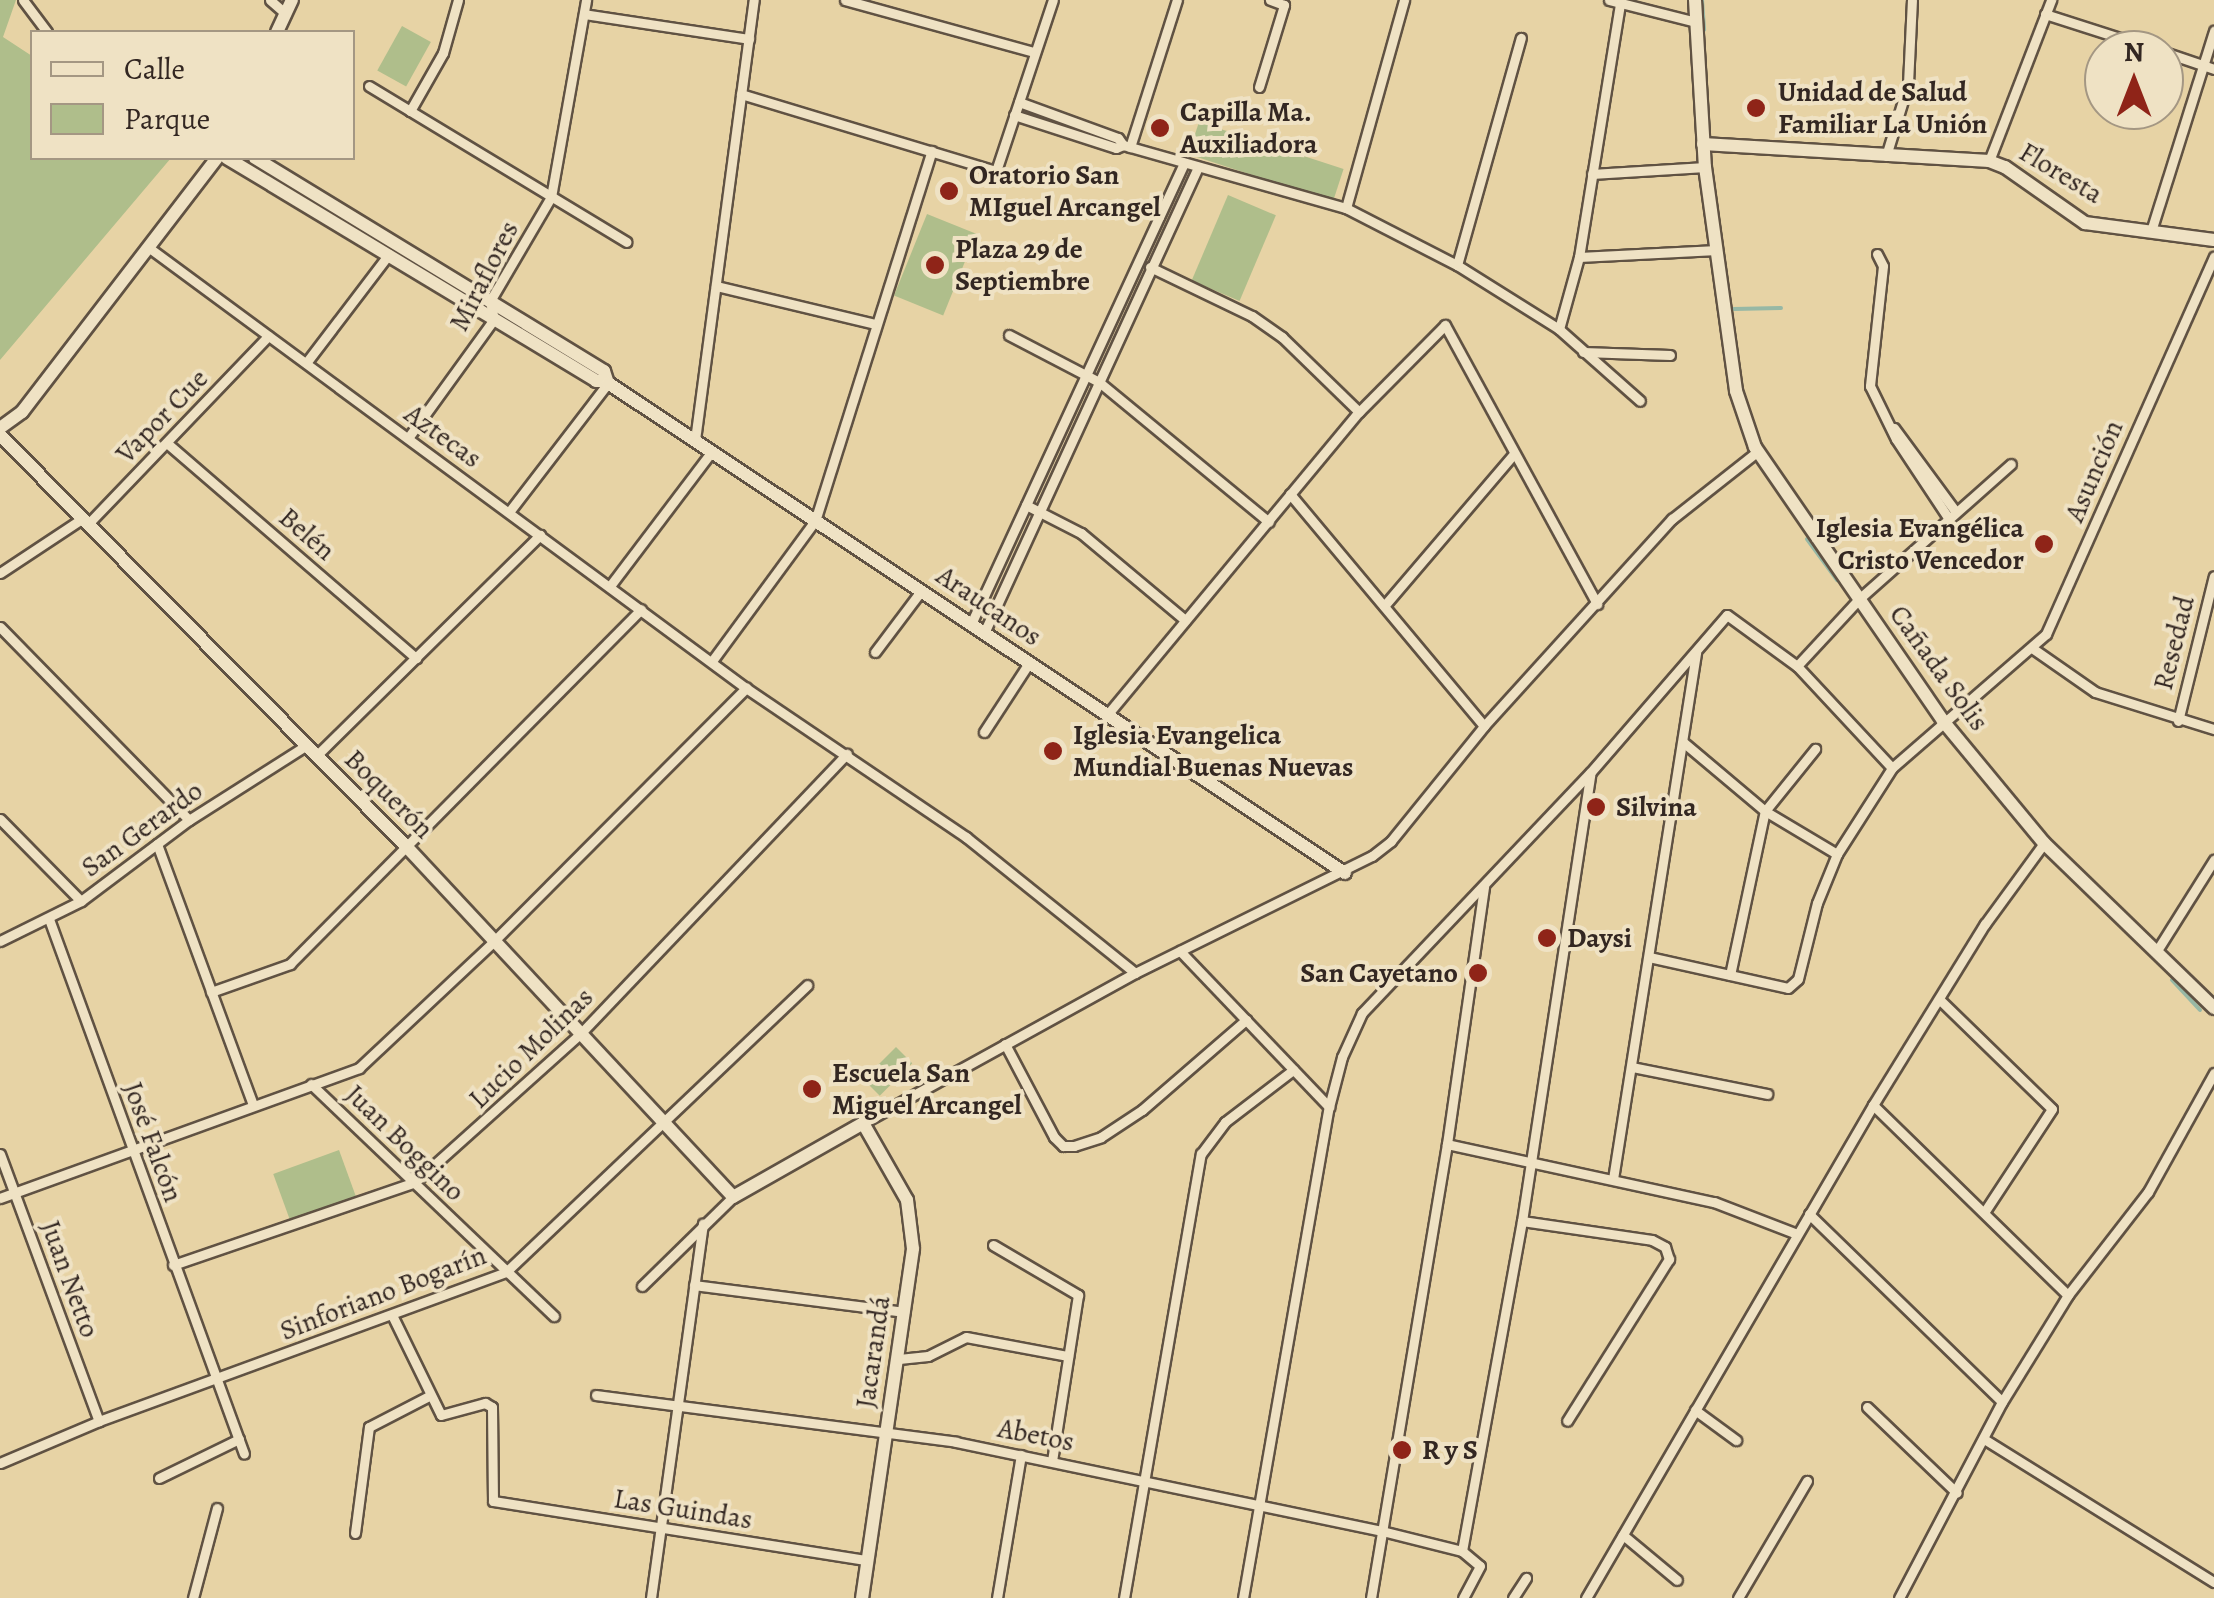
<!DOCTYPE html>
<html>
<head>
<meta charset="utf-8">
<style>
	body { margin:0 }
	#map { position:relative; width:2214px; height:1598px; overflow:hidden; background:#e7d3a5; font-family:Alegreya,serif }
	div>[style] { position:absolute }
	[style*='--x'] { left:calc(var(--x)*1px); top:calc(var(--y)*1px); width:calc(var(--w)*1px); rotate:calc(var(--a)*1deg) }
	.green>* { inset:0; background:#afbe8b; transform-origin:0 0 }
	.stream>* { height:4px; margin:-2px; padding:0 2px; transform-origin:2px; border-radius:2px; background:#97b8a5 }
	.roads { filter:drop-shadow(2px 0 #605243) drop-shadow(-2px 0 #605243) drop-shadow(0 2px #605243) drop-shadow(0 -2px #605243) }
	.street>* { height:9px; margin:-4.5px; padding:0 4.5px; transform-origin:4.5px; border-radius:4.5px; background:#efe2c4 }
	.secondary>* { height:12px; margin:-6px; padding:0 6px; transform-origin:6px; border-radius:6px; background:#efe2c4 }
	.dots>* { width:28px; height:28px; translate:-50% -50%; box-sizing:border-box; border:5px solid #efe2c4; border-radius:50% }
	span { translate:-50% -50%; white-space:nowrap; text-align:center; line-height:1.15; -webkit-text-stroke:8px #efe2c4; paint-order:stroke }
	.poi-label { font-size:28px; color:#332722; font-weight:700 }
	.left { translate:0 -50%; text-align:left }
	.right { translate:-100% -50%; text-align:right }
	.street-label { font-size:28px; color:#332722 }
	.legend { position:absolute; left:30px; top:30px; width:325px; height:130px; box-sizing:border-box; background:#efe2c4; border:2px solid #a49783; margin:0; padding:12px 18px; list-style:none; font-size:30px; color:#332722 }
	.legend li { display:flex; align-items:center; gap:20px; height:50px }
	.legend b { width:50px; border:2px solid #a49783 }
	.north { position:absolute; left:2084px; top:30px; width:100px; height:100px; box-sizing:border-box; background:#efe2c4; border:2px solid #a49783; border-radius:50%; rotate:0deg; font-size:28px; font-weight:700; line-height:40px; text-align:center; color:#332722 }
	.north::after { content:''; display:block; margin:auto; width:35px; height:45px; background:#8f2418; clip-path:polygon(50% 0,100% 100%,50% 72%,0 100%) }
</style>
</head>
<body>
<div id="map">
	<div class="green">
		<i style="clip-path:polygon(0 0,16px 0,3px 37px,32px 56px,32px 158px,171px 158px,0 360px)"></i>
		<i style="left:402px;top:26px;width:33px;height:51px;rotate:29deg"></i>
		<i style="left:1199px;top:122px;width:152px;height:34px;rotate:18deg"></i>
		<i style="left:1228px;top:195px;width:52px;height:93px;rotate:23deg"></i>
		<i style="left:927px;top:214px;width:53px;height:88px;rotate:22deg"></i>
		<i style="left:896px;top:1047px;width:23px;height:46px;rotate:45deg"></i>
		<i style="left:339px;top:1150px;width:50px;height:70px;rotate:70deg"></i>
	</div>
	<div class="stream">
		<i style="--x:1702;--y:0;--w:30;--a:86"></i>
		<i style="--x:1734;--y:309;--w:47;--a:-1.2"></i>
		<i style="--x:1807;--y:539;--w:51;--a:53.8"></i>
		<i style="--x:2172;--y:980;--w:41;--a:47"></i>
	</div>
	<div class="roads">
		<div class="street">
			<i style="--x:23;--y:0;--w:40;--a:53"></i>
			<i style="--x:270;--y:0;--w:21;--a:41"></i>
			<i style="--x:845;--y:0;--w:196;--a:15.4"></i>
			<i style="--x:1609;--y:0;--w:90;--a:14.2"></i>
			<i style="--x:584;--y:14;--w:167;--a:8.6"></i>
			<i style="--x:2045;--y:14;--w:118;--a:17.8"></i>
			<i style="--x:2164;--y:52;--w:53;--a:18.8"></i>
			<i style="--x:369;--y:86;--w:301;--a:31.2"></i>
			<i style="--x:1259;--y:87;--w:86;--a:-73"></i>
			<i style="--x:1284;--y:5;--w:15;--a:-160"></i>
			<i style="--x:741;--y:94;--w:266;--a:16.8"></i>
			<i style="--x:996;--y:171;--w:180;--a:-71.6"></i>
			<i style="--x:1019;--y:102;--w:105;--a:20"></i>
			<i style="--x:1118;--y:138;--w:9;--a:54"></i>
			<i style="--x:410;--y:111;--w:67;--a:-60.4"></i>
			<i style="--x:443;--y:53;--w:55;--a:-74.2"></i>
			<i style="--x:1014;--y:115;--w:107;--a:17.9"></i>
			<i style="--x:1116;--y:148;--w:8;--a:-23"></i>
			<i style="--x:1123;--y:145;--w:232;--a:15.8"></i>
			<i style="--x:1346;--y:208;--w:125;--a:27.2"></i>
			<i style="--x:1457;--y:265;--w:120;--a:32.1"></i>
			<i style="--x:1559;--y:329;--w:108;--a:41.6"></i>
			<i style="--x:1130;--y:147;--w:154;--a:-72.3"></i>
			<i style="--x:1886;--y:156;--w:75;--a:-73"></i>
			<i style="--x:1908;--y:84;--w:84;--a:-87.3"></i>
			<i style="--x:1989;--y:161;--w:173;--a:-68.9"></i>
			<i style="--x:1592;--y:174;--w:113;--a:-3.5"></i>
			<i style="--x:1346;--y:208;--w:216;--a:-74.4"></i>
			<i style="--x:2151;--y:231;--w:210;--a:-72.5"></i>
			<i style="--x:148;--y:247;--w:743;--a:36.41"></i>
			<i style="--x:746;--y:688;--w:266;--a:34.1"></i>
			<i style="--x:966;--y:837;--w:217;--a:38.8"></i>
			<i style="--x:1877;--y:254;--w:13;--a:63"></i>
			<i style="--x:1883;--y:266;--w:121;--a:96.2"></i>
			<i style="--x:1870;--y:386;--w:59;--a:63.9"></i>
			<i style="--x:1896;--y:439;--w:96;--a:56.5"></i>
			<i style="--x:1579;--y:257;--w:138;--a:-2.9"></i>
			<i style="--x:1457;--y:265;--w:236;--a:-74.3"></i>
			<i style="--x:1150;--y:267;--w:113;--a:25.7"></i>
			<i style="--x:1252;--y:316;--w:37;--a:35"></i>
			<i style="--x:1282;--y:337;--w:107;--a:44.2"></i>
			<i style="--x:716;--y:286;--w:164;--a:13.4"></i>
			<i style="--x:1559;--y:329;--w:75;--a:-74.5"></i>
			<i style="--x:1579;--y:257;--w:256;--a:-80.8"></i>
			<i style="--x:1009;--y:335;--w:102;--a:27.6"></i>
			<i style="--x:1099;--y:382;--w:220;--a:39.5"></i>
			<i style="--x:1583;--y:352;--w:87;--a:2"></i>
			<i style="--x:306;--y:363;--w:137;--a:-52.7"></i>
			<i style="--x:1894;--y:428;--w:104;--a:53.6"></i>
			<i style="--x:408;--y:438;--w:147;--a:-54.1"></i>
			<i style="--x:494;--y:319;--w:18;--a:-103"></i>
			<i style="--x:490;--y:301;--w:121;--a:-59.6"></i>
			<i style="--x:551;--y:197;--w:200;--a:-79.9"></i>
			<i style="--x:695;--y:440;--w:444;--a:-82.4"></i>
			<i style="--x:168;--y:444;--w:328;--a:40.8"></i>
			<i style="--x:1290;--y:494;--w:302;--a:50.1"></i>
			<i style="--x:1026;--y:505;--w:62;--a:27"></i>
			<i style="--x:1081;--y:533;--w:136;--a:39.9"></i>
			<i style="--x:509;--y:512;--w:163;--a:-52.5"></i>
			<i style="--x:87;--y:525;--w:262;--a:-46.2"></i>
			<i style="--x:0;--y:573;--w:96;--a:-33.5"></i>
			<i style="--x:610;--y:586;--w:169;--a:-52.9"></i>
			<i style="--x:1384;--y:606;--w:200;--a:-49.5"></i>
			<i style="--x:971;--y:624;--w:508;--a:-65.2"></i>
			<i style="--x:0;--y:627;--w:270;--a:45.6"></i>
			<i style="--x:984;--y:633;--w:513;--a:-65.33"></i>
			<i style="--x:2032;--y:648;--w:77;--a:34.9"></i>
			<i style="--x:2095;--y:692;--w:125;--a:17.3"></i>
			<i style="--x:875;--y:652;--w:76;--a:-53"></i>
			<i style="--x:712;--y:661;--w:174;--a:-53.7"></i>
			<i style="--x:815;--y:521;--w:388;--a:-72.5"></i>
			<i style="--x:1797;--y:666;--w:91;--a:-47.2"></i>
			<i style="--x:1859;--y:599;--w:203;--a:-41.6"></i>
			<i style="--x:1107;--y:715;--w:394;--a:-50.3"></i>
			<i style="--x:1359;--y:412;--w:122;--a:-45.3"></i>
			<i style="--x:1445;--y:325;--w:318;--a:61.4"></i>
			<i style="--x:2178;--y:721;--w:149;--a:-76.1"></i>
			<i style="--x:984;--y:732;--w:82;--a:-56.9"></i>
			<i style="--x:1683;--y:742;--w:107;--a:40.1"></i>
			<i style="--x:1765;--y:811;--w:84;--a:30.8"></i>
			<i style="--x:316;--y:756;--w:315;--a:-44.6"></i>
			<i style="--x:0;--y:819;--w:115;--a:45.4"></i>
			<i style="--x:157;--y:844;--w:278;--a:69.8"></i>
			<i style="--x:49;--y:919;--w:569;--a:69.97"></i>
			<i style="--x:0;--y:941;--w:90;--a:-26.3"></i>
			<i style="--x:81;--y:901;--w:135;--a:-36.9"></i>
			<i style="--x:189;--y:820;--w:138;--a:-32.5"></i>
			<i style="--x:1180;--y:951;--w:216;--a:46.3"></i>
			<i style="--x:2156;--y:952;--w:109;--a:-57.8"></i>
			<i style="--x:1649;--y:957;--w:142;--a:12.6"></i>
			<i style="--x:1788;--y:988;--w:13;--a:-42"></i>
			<i style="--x:1798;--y:979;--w:78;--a:-76"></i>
			<i style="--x:1817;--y:903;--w:53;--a:-67.8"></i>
			<i style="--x:1837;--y:854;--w:102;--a:-57.4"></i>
			<i style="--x:1892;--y:768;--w:204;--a:-41"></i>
			<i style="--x:2046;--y:634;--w:413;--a:-66"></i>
			<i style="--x:1730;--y:975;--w:168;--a:-78"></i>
			<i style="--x:1765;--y:811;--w:80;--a:-51.1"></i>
			<i style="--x:211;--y:992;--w:84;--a:-19.5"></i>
			<i style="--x:290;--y:964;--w:499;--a:-45.3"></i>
			<i style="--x:1940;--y:1000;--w:156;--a:44.2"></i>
			<i style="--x:2052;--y:1109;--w:122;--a:123.3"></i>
			<i style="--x:1005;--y:1044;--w:105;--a:62.2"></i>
			<i style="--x:1054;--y:1137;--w:13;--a:45"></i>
			<i style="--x:1063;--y:1146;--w:11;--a:0"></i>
			<i style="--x:1074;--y:1146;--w:28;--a:-18"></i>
			<i style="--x:1101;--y:1137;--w:49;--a:-33.4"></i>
			<i style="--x:1142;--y:1110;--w:138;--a:-40.9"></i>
			<i style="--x:1632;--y:1067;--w:138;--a:11.3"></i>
			<i style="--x:311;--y:1084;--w:336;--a:43.7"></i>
			<i style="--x:1873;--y:1105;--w:272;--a:44.3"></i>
			<i style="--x:863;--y:1123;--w:311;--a:-28.9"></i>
			<i style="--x:1135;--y:973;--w:264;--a:-26.3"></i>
			<i style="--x:1372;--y:856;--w:24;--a:-38"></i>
			<i style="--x:1391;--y:841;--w:148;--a:-51"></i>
			<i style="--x:1484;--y:726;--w:280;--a:-47.8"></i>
			<i style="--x:1672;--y:519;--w:110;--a:-38.3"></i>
			<i style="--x:1447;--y:1144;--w:273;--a:12.3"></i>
			<i style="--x:1714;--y:1202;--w:89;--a:21.1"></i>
			<i style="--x:0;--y:1154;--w:285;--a:69.7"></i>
			<i style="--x:1613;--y:1179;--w:533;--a:-81.03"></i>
			<i style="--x:0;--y:1198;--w:382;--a:-19.9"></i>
			<i style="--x:359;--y:1068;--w:184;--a:-43.2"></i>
			<i style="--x:493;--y:942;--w:359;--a:-45.1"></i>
			<i style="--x:1809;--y:1214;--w:269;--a:44.2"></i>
			<i style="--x:1522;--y:1221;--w:131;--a:8.3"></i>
			<i style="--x:1652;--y:1240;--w:15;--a:28"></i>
			<i style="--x:1665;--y:1247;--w:13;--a:72"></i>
			<i style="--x:1669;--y:1259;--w:191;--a:122.2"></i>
			<i style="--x:993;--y:1245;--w:99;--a:30.5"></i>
			<i style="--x:1078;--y:1295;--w:168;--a:98.9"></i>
			<i style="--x:173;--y:1265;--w:256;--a:-18.9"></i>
			<i style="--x:415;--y:1182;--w:222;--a:-41.9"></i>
			<i style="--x:580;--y:1034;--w:387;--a:-46.4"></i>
			<i style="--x:694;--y:1285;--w:212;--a:7.3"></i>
			<i style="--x:642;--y:1286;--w:127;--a:-44.4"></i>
			<i style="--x:392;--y:1315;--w:111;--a:63.9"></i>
			<i style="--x:441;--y:1415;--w:46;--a:-15.3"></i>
			<i style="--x:485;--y:1403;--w:8;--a:30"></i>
			<i style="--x:492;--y:1407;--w:94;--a:89.4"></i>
			<i style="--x:493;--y:1501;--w:379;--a:9"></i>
			<i style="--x:899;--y:1359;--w:29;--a:-6"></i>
			<i style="--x:928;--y:1356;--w:42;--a:-26.6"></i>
			<i style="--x:966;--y:1337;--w:104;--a:10.6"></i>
			<i style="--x:596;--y:1395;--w:363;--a:7.4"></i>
			<i style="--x:956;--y:1442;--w:435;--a:11.8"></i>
			<i style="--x:1382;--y:1531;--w:82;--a:14"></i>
			<i style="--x:1462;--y:1551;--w:23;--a:40"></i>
			<i style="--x:1480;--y:1566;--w:36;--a:118"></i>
			<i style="--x:1867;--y:1407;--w:124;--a:43.7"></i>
			<i style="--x:1695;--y:1410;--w:51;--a:36.2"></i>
			<i style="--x:1984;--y:1439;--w:271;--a:31.9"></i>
			<i style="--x:0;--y:1463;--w:108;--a:-23"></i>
			<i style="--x:99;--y:1421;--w:433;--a:-20.1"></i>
			<i style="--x:506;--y:1272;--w:416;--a:-43.6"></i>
			<i style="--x:159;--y:1478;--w:89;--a:-26"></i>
			<i style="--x:355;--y:1533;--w:107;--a:-82.5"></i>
			<i style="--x:369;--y:1427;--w:68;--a:-27.3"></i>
			<i style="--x:1623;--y:1535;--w:70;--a:39.8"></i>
			<i style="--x:1462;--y:1551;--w:335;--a:-79.7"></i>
			<i style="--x:1522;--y:1221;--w:451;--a:-81.3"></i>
			<i style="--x:193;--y:1598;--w:93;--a:-75.1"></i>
			<i style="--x:651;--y:1598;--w:378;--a:-82.1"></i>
			<i style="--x:997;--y:1598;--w:145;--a:-80.5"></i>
			<i style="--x:1124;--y:1598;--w:451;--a:-80.2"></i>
			<i style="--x:1201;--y:1154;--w:40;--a:-53"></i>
			<i style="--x:1225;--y:1122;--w:86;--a:-37.4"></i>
			<i style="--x:1243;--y:1598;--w:498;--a:-80.1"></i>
			<i style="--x:1329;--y:1107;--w:52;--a:-75.4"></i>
			<i style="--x:1342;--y:1057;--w:48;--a:-65.6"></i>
			<i style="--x:1362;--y:1013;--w:331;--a:-46.5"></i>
			<i style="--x:1590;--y:773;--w:209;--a:-49.1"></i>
			<i style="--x:1727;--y:615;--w:87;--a:36.1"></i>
			<i style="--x:1797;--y:666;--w:139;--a:47"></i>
			<i style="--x:1371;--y:1598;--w:460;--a:-80.5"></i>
			<i style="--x:1447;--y:1144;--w:260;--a:-81.8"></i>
			<i style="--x:1513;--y:1598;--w:24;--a:-57"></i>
			<i style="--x:1586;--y:1598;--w:570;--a:-59.79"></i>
			<i style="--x:1873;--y:1105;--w:213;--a:-58.3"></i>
			<i style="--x:1985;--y:924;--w:100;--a:-53.9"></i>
			<i style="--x:1738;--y:1598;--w:136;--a:-59.5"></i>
			<i style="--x:1899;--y:1598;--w:221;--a:-62.3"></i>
			<i style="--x:2002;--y:1402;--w:126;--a:-58.3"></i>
			<i style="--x:2068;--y:1295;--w:130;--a:-52.2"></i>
			<i style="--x:2148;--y:1192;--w:136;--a:-61"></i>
		</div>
		<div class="secondary">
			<i style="--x:1695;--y:0;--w:167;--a:86.6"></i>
			<i style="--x:1705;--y:167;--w:226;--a:82.1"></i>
			<i style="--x:1736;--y:391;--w:59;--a:71.3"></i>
			<i style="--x:1755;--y:447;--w:332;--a:55.5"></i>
			<i style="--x:1943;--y:721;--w:158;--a:50.4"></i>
			<i style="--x:2044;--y:843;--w:237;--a:44.1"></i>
			<i style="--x:277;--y:32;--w:35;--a:-65"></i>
			<i style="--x:1703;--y:144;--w:287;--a:3.4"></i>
			<i style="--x:1989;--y:161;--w:17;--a:21"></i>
			<i style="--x:2005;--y:167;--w:98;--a:35"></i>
			<i style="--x:2085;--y:223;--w:130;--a:7.5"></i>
			<i style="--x:227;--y:158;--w:431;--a:31.1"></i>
			<i style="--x:596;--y:381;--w:11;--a:0"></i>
			<i style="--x:255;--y:158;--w:409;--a:31.4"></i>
			<i style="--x:604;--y:371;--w:13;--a:72"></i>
			<i style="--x:608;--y:383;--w:885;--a:33.62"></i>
			<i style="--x:0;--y:428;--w:27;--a:-36"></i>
			<i style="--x:22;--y:412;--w:320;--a:-52.5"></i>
			<i style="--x:0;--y:435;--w:576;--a:45.35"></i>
			<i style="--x:405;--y:845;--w:481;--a:47"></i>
			<i style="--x:733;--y:1197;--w:150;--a:-29.6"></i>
			<i style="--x:863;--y:1123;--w:89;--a:60.3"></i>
			<i style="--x:907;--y:1200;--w:49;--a:83"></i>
			<i style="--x:913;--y:1249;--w:353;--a:98.3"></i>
		</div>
	</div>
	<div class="dots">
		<i style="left:1756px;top:108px;background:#8f2418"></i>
		<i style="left:1160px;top:128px;background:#8f2418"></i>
		<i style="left:949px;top:191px;background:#8f2418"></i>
		<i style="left:935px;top:265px;background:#8f2418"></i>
		<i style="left:2044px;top:544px;background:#8f2418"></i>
		<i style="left:1053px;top:751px;background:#8f2418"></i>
		<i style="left:1596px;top:807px;background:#8f2418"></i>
		<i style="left:1547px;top:938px;background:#8f2418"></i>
		<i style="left:1478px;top:973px;background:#8f2418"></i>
		<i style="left:812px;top:1089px;background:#8f2418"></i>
		<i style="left:1402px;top:1450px;background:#8f2418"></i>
	</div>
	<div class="poi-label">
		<span class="left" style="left:1778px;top:108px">Unidad de Salud<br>Familiar La Unión</span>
		<span class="left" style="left:1180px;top:128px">Capilla Ma.<br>Auxiliadora</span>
		<span class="left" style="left:969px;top:191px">Oratorio San<br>MIguel Arcangel</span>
		<span class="left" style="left:955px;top:265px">Plaza 29 de<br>Septiembre</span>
		<span class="right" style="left:2024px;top:544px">Iglesia Evangélica<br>Cristo Vencedor</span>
		<span class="left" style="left:1073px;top:751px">Iglesia Evangelica<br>Mundial Buenas Nuevas</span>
		<span class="left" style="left:1616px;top:807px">Silvina</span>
		<span class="left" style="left:1567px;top:938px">Daysi</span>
		<span class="right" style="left:1458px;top:973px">San Cayetano</span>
		<span class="left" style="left:832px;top:1089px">Escuela San<br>Miguel Arcangel</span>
		<span class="left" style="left:1422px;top:1450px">R y S</span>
	</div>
	<div class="street-label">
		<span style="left:2061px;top:173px;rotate:31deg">Floresta</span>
		<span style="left:484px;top:276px;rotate:-63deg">Miraflores</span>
		<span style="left:162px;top:416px;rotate:-46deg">Vapor Cue</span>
		<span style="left:443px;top:436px;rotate:36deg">Aztecas</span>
		<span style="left:2094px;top:471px;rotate:-67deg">Asunción</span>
		<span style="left:307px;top:534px;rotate:41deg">Belén</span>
		<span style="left:989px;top:606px;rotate:34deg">Araucanos</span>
		<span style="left:2174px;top:643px;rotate:-76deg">Resedad</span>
		<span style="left:1939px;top:668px;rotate:54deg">Cañada Solis</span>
		<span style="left:389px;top:794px;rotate:45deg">Boquerón</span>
		<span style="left:142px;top:829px;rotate:-36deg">San Gerardo</span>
		<span style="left:531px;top:1048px;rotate:-44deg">Lucio Molinas</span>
		<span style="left:153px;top:1142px;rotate:70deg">José Falcón</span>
		<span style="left:405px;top:1143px;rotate:44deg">Juan Boggino</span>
		<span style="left:70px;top:1279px;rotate:70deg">Juan Netto</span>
		<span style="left:383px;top:1293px;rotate:-21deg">Sinforiano Bogarín</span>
		<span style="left:873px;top:1352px;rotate:-82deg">Jacarandá</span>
		<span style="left:1036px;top:1435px;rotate:11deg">Abetos</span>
		<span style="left:683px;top:1509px;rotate:9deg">Las Guindas</span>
	</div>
	<ul class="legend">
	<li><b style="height:12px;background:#efe2c4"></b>Calle</li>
	<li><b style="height:28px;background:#afbe8b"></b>Parque</li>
	</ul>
	<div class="north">N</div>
</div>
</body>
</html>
